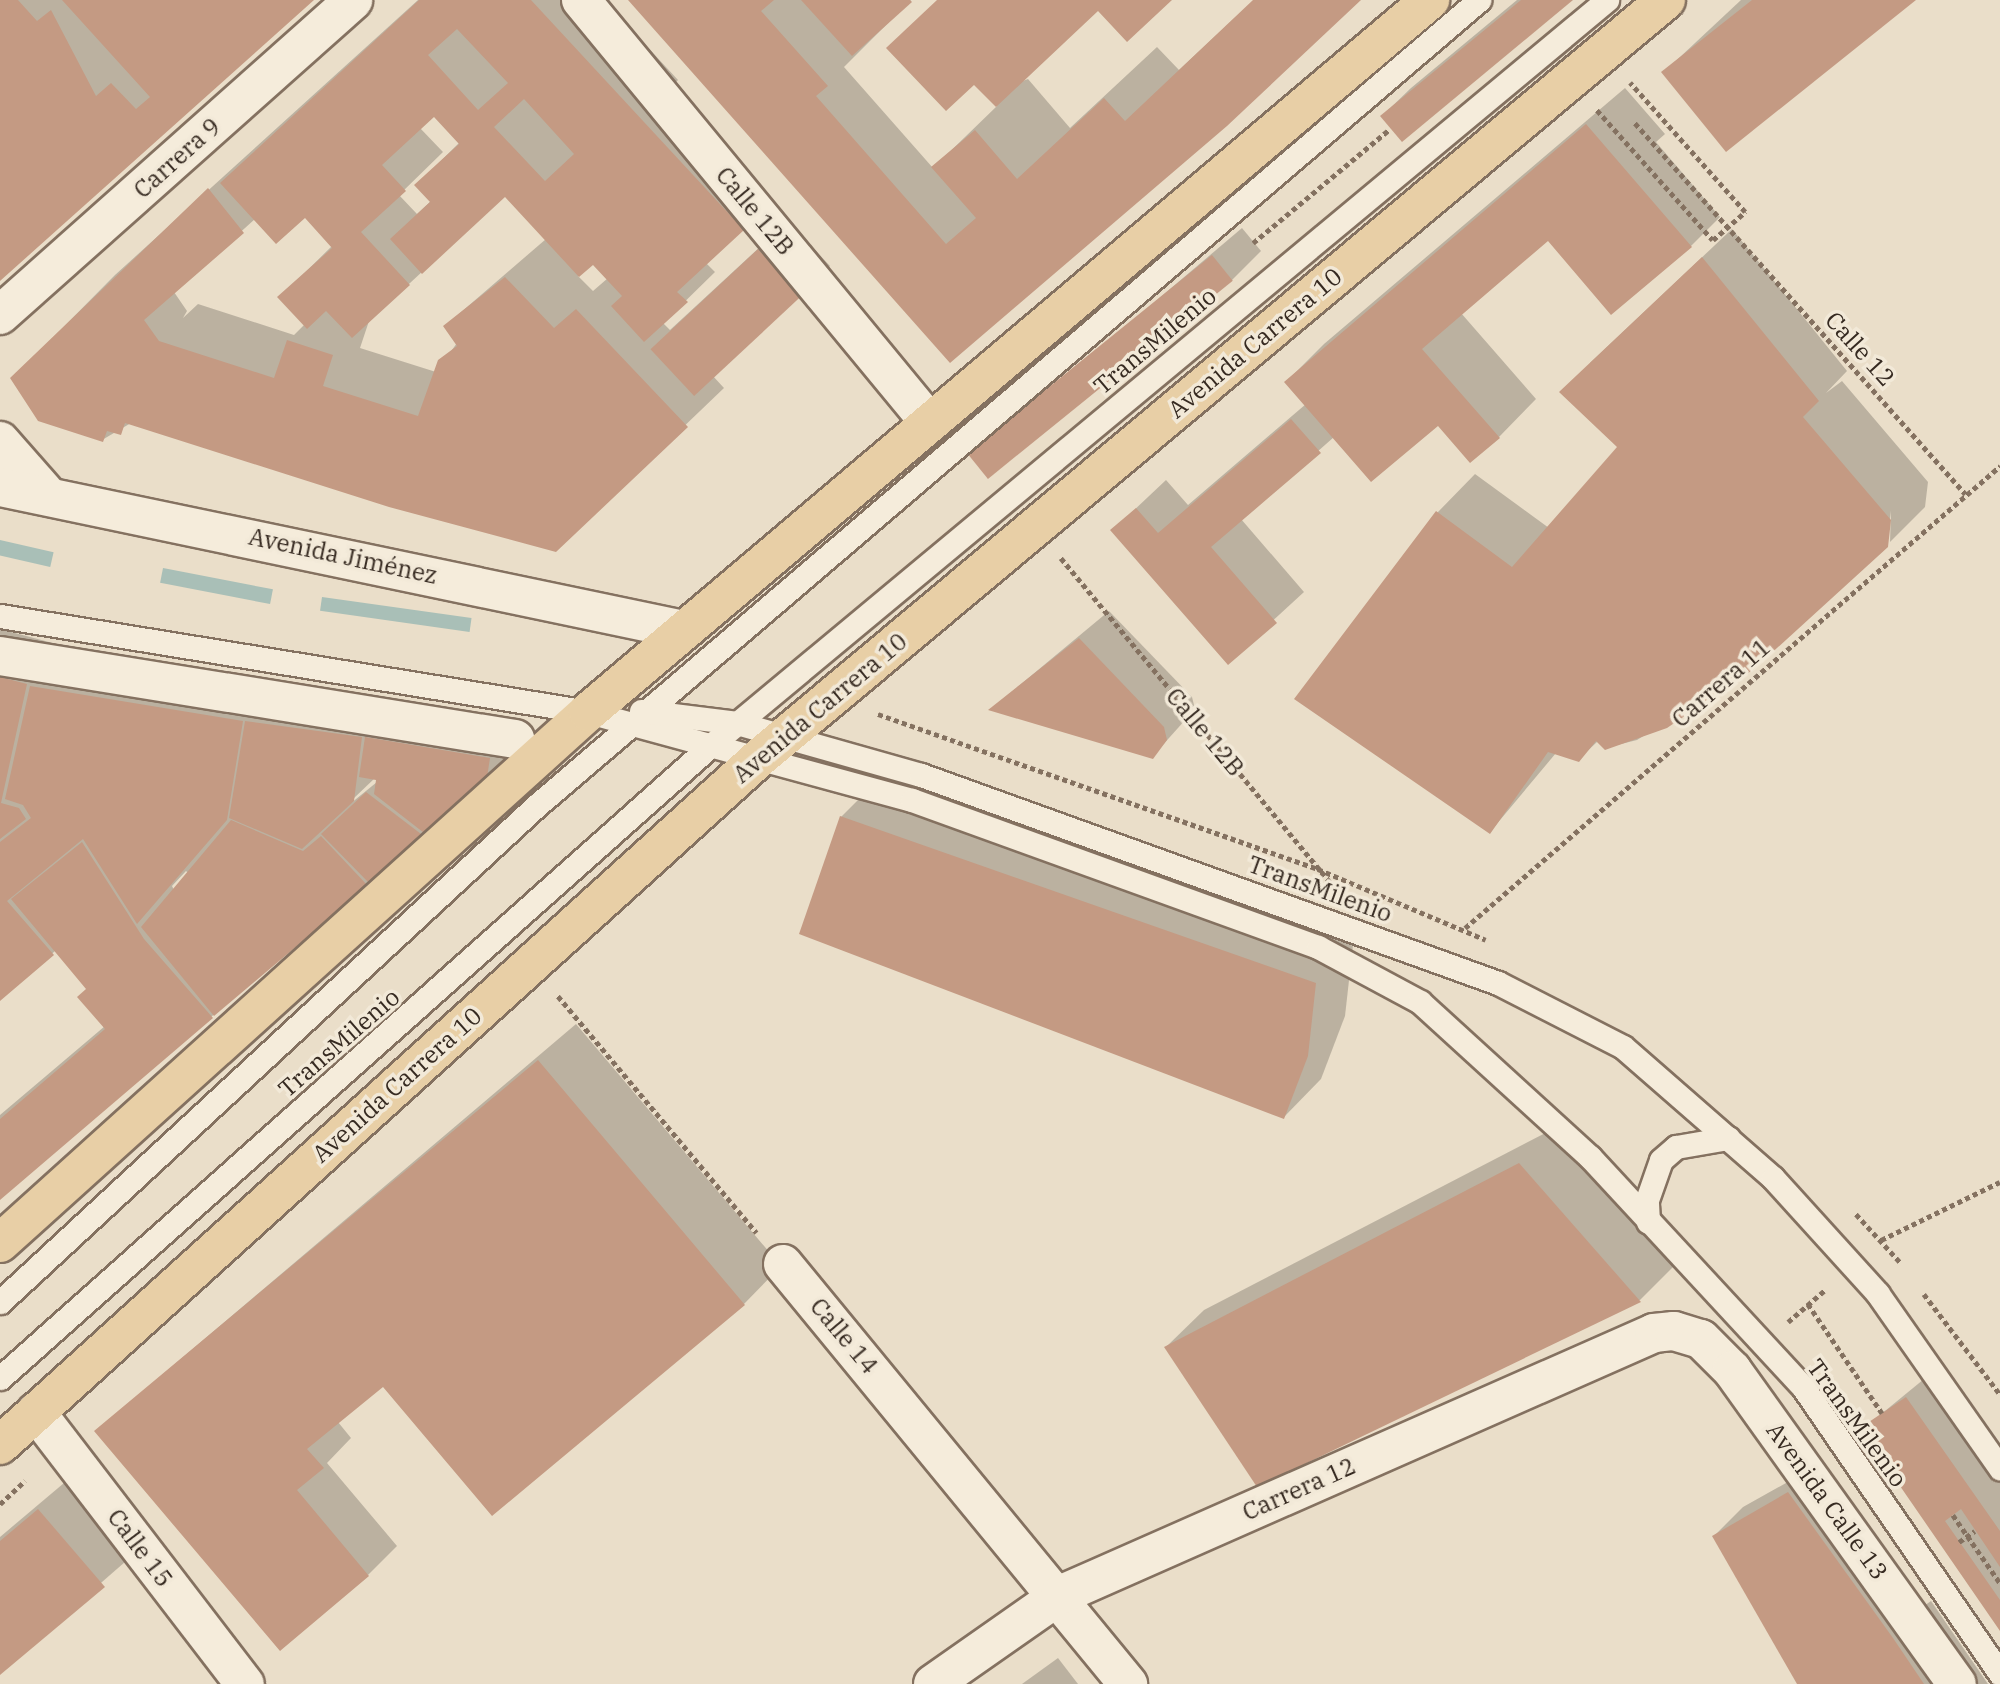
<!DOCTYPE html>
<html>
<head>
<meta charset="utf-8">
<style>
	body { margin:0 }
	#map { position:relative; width:2000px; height:1684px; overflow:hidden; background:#eadec9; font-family:"IBM Plex Serif",serif }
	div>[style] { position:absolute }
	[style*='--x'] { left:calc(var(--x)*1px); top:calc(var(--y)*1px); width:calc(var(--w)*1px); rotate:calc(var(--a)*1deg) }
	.water>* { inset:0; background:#a9bfb7; transform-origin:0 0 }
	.shadow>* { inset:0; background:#0003 }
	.building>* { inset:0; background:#c49a83; transform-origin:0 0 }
	.path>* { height:4.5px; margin-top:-2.25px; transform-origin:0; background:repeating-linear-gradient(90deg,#847160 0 5px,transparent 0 8.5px) }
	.roads { filter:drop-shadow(2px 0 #847160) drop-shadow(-2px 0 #847160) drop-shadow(0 2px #847160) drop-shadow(0 -2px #847160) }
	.lane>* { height:23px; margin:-11.5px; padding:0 11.5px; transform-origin:11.5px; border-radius:11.5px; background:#f5ecdb }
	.street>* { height:38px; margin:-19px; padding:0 19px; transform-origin:19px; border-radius:19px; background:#f5ecdb }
	.secondary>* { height:38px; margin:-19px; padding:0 19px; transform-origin:19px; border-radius:19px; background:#f5ecdb }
	.primary>* { height:38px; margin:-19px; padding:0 19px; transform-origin:19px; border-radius:19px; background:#e8cfa6 }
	span { translate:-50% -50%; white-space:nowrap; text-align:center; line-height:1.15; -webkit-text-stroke:7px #f2e9d8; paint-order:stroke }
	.street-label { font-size:24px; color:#362a21 }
</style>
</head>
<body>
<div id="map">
	<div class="water">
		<i style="left:0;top:540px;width:55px;height:15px;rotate:13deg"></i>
		<i style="left:163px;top:568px;width:112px;height:15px;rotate:11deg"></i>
		<i style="left:322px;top:597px;width:151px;height:14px;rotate:8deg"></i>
	</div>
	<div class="shadow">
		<i style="clip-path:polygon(0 0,312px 0,0 279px)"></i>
		<i style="clip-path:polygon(evenodd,418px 0,604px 0,678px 80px,664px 95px,672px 92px,772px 200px,706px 263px,715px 272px,663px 323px,670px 330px,788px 221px,830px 266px,712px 375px,724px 388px,555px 550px,131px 423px,102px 440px,12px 379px,115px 275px,418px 0,434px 114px,460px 142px,416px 185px,431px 201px,417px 214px,399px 195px,443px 152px,420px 128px,434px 114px,418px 0,505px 195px,546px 239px,445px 326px,457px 343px,436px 372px,360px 348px,369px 321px,505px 195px,418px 0,305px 216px,332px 246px,280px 297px,305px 324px,294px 335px,198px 304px,183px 318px,187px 311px,174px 292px,255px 219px,305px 216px,418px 0,593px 263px,608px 278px,593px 291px,578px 276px,593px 263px)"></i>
		<i style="clip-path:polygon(631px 0,911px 0,844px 67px,933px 168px,997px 106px,938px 0,1170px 0,1098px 9px,1020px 82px,1028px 79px,1070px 128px,1157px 47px,1179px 70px,1254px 0,1356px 0,950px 360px)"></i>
		<i style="clip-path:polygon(1517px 0,1570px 0,1382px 116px,1411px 88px)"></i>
		<i style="clip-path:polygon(1741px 0,1913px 0,1664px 72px)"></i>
		<i style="clip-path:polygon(1625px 88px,1665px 134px,1656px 142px,1720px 217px,1691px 246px,1548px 239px,1461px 313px,1536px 399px,1499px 437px,1438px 423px,1334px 437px,1241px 519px,1304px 592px,1228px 662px,1113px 530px,1166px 480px,1188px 505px,1306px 404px,1286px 382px,1324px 344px)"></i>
		<i style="clip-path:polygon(1242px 228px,1261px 251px,1232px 280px,973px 456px)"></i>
		<i style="clip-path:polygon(1732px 229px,1847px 371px,1826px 393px,1842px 381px,1928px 482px,1925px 507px,1890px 542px,1891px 511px,1886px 546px,1753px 668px,1637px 740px,1605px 748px,1598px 741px,1578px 760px,1556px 753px,1490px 832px,1296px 699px,1438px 512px,1475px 474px,1549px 528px,1619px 447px,1590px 363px)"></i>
		<i style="clip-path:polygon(1109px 611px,1192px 697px,1195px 709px,1152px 757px,991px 709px)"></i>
		<i style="clip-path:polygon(evenodd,0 629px,64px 646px,61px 657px,509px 738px,505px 762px,485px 782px,0 1198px,0 1115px,105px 1026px,88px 988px,55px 951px,0 999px,0 629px,375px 778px,377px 782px,329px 821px,353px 799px,375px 778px,0 629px,186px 871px,188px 873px,174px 890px,172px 886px,186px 871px)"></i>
		<i style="clip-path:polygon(879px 779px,1353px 945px,1345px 1016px,1321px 1079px,1284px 1117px,841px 817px)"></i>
		<i style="clip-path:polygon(576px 1024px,781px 1266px,744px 1304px,383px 1384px,338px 1422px,351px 1438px,327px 1463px,397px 1546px,368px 1575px,96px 1431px)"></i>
		<i style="clip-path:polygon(1557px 1127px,1677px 1263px,1640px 1300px,1166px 1347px,1204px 1310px)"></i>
		<i style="clip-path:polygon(1935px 1370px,2000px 1461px,2000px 1628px,1863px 1429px)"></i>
		<i style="clip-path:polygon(1818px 1465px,1921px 1608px,1931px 1601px,1988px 1684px,1799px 1684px,1714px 1536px,1743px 1507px)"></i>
		<i style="clip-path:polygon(77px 1472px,141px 1548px,0 1671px,0 1537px)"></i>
		<i style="clip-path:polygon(1058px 1658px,1078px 1684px,1022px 1684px)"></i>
	</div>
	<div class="building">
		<i style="clip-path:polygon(0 0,18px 0,37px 21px,51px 10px,96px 96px,111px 83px,136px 109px,150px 97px,62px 0,314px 0,0 281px)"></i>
		<i style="clip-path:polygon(evenodd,419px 0,531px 0,744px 230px,677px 292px,688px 302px,644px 342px,611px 306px,622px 296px,593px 265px,579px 277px,505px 197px,422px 274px,390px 239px,430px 202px,414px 185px,459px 144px,434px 117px,382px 165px,406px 191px,361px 232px,410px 285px,352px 338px,326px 311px,307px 329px,277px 297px,332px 248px,305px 218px,276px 244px,220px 183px,419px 0,457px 29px,508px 83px,478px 110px,428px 55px,457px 29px,419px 0,524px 99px,574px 154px,545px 181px,494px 127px,524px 99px)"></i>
		<i style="clip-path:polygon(628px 0,774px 0,761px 11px,828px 86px,816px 96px,946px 244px,976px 218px,931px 167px,975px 130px,1017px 179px,1104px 98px,1125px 121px,1253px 0,1361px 0,1227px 126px,950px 363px)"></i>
		<i style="clip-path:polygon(801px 0,910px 0,912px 2px,852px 56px)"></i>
		<i style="clip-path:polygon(937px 0,1172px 0,1127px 42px,1098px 11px,996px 107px,974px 85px,946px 111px,886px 48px)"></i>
		<i style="clip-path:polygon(1521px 0,1573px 0,1402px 142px,1380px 116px)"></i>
		<i style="clip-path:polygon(1752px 0,1916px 0,1726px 152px,1661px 72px)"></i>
		<i style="clip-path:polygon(1586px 124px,1692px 247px,1611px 315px,1548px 241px,1422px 349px,1500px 438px,1470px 463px,1438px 426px,1371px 482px,1284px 382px)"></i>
		<i style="clip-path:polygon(208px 188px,244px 233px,144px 320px,159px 341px,274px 378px,287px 340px,333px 355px,323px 386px,418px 416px,438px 360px,457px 346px,443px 326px,505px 277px,554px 328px,576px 309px,688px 427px,556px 552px,389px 507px,125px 423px,121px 435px,107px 431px,103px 442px,38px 421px,10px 378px)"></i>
		<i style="left:758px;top:249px;width:64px;height:147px;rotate:47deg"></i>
		<i style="left:1212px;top:255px;width:33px;height:315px;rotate:51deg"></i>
		<i style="clip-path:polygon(1702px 257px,1819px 401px,1803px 417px,1891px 520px,1888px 547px,1754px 669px,1667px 728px,1605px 750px,1596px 741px,1579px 762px,1548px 752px,1490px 834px,1294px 699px,1436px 511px,1512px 567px,1617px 447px,1559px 392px)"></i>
		<i style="clip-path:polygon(1291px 419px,1321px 453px,1211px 547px,1277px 623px,1228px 665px,1110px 530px,1136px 508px,1158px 533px)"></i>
		<i style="clip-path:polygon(1079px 638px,1164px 727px,1167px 740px,1153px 759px,988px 710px)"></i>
		<i style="clip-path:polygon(0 677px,27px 684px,1px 803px,19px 808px,26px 819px,0 839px)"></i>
		<i style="clip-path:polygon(30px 686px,243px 721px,227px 820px,137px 924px,83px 839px,7px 901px,54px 955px,0 1001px,0 842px,31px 818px,23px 805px,5px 799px)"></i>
		<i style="clip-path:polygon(245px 721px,362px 737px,354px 801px,302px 849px,229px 818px)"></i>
		<i style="clip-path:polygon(365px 737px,490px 758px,486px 784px,428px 836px,374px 794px,376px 780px,359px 777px)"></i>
		<i style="clip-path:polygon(366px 792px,425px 837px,371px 885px,321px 834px)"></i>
		<i style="clip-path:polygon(840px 816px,1316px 983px,1308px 1056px,1284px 1119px,799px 934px)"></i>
		<i style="clip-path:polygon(231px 820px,303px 851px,321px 836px,368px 886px,214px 1016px,141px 927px)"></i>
		<i style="clip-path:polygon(82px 842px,144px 939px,213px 1018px,0 1200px,0 1119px,105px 1029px,77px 997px,86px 989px,11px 899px)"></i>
		<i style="clip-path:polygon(538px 1060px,745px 1305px,492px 1516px,383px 1387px,307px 1449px,324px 1468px,297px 1490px,369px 1576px,280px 1651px,94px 1431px)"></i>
		<i style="clip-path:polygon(1519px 1163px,1641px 1302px,1257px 1487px,1164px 1347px)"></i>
		<i style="clip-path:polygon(1906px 1397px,2000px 1531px,2000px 1567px,1961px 1509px,1945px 1521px,2000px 1600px,2000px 1631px,1860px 1428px)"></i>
		<i style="clip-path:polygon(1788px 1492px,1893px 1638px,1924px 1684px,1797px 1684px,1712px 1536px)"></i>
		<i style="clip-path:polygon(38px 1509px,105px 1587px,0 1675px,0 1541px)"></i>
	</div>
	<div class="path">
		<i style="--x:1597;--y:110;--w:174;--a:48.3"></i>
		<i style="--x:1713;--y:240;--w:43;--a:-41.2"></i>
		<i style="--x:1745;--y:212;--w:173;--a:-131.7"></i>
		<i style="--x:1635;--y:123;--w:497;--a:48.3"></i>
		<i style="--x:1253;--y:243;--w:178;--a:-39.8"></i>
		<i style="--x:1061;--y:558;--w:426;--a:50.3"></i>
		<i style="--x:878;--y:714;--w:467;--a:19.4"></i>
		<i style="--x:1318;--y:869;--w:182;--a:22.9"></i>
		<i style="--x:1465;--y:928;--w:707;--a:-40.81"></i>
		<i style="--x:558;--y:996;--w:309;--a:50"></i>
		<i style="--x:1856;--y:1214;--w:65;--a:47.5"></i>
		<i style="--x:1881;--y:1240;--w:132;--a:-26"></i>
		<i style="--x:1924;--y:1294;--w:126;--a:52.8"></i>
		<i style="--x:1808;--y:1304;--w:132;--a:55.8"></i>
		<i style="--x:1788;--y:1322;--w:49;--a:-40.9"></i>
		<i style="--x:0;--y:1504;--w:34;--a:-43"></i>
		<i style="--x:1953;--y:1515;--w:83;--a:55.3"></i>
		<i style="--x:1959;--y:1542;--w:19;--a:-35"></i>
	</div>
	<div class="roads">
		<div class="lane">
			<i style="--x:0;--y:616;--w:596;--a:9.27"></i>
			<i style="--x:588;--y:712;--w:336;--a:15.2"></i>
			<i style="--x:912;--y:800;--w:432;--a:19.9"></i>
			<i style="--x:1318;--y:947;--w:116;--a:28.3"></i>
			<i style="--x:1420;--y:1002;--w:230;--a:42.4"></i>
			<i style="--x:1590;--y:1157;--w:313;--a:47.2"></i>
			<i style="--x:1803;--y:1387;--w:348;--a:55.5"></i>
			<i style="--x:641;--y:711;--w:97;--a:7.1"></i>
			<i style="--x:737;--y:723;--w:191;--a:15.8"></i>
			<i style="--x:921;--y:775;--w:613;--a:19.82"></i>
			<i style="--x:1498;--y:983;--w:140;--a:27.1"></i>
			<i style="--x:1623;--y:1047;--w:199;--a:41.1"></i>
			<i style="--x:1773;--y:1178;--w:156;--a:47.8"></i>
			<i style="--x:1878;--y:1294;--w:213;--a:55"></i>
			<i style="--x:1648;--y:1222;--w:22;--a:-93"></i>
			<i style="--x:1647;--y:1200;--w:42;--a:-70.7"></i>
			<i style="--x:1661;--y:1160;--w:20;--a:-41"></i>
			<i style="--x:1676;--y:1147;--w:53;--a:-9.8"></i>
			<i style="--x:0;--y:1302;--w:730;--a:-42.78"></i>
			<i style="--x:536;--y:806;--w:1241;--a:-40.52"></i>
			<i style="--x:0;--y:1378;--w:951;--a:-41.67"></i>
			<i style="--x:710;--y:746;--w:1167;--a:-39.75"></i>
		</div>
		<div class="street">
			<i style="--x:581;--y:0;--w:548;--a:50.48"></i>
			<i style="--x:0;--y:441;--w:67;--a:48.7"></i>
			<i style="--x:0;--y:487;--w:699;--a:11.81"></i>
			<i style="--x:0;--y:656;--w:522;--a:9.16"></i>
			<i style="--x:783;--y:1264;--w:544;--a:50.6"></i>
			<i style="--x:36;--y:1412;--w:343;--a:52.5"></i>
		</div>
		<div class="secondary">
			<i style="--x:0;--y:315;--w:473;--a:-41.7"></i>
			<i style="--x:933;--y:1684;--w:155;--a:-35"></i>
			<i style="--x:1060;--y:1595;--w:649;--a:-23.8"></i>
			<i style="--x:1654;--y:1333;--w:20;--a:-6"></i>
			<i style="--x:1674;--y:1331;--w:28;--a:17"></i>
			<i style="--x:1701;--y:1339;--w:44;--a:45"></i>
			<i style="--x:1732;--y:1370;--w:386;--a:54.4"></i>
		</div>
		<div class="primary">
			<i style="--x:0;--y:1243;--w:792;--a:-42.08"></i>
			<i style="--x:588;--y:712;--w:1103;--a:-40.22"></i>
			<i style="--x:0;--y:1445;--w:1024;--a:-42.15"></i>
			<i style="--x:759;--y:758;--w:1182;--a:-39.89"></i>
		</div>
	</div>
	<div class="street-label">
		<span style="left:177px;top:158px;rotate:-42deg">Carrera 9</span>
		<span style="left:755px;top:211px;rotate:50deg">Calle 12B</span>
		<span style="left:1155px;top:341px;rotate:-40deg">TransMilenio</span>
		<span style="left:1255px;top:343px;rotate:-40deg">Avenida Carrera 10</span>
		<span style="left:1860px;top:349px;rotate:48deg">Calle 12</span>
		<span style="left:343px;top:556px;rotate:12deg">Avenida Jiménez</span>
		<span style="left:1721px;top:683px;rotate:-41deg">Carrera 11</span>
		<span style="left:820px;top:708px;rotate:-40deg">Avenida Carrera 10</span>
		<span style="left:1205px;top:732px;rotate:50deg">Calle 12B</span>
		<span style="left:1320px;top:889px;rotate:20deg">TransMilenio</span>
		<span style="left:339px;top:1043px;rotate:-41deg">TransMilenio</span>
		<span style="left:397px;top:1085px;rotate:-42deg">Avenida Carrera 10</span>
		<span style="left:844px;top:1336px;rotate:50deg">Calle 14</span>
		<span style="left:1857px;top:1423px;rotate:54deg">TransMilenio</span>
		<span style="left:1299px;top:1489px;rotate:-24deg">Carrera 12</span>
		<span style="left:1827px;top:1501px;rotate:54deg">Avenida Calle 13</span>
		<span style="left:140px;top:1548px;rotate:53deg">Calle 15</span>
	</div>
</div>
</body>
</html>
